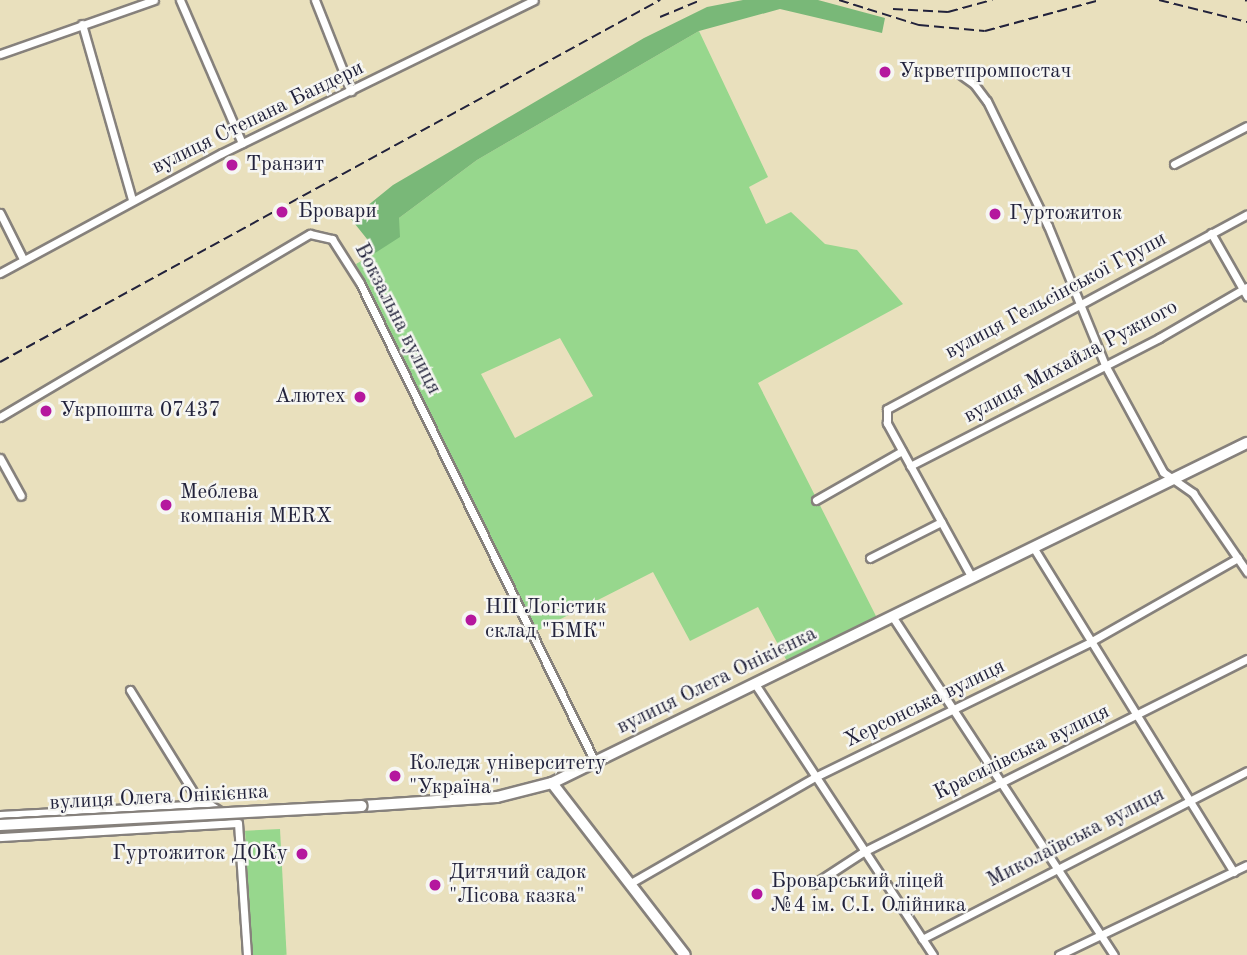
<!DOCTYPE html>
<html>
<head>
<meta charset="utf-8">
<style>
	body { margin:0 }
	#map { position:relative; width:1247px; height:955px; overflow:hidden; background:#e9e0bd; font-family:"Old Standard TT",serif }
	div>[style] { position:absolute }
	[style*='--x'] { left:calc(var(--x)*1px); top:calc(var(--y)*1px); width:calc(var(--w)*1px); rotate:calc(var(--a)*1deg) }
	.green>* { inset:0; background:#97d78d; transform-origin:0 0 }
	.forest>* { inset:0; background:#79b878 }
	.roads { filter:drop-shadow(2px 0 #86817c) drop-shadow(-2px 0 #86817c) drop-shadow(0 2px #86817c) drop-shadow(0 -2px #86817c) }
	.minor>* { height:7px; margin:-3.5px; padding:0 3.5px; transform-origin:3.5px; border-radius:3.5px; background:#fff }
	.major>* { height:10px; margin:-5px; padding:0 5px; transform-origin:5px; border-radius:5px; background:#fff }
	.rail>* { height:2px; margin-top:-1px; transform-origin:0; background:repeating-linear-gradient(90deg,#22223b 0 10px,transparent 0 15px) }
	.bridges { filter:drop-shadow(2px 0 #86817c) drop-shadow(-2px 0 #86817c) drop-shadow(0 2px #86817c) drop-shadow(0 -2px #86817c) }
	.major-bridge>* { height:10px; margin:-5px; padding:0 5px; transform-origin:5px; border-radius:5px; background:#fff }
	.dots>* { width:19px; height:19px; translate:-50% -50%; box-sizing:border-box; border:4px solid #f6f6f2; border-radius:50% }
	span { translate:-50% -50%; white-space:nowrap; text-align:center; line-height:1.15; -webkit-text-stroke:5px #f6f6f2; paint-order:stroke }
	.poi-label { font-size:21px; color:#22223b }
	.left { translate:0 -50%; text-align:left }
	.right { translate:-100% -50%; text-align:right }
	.street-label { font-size:21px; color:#22223b }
</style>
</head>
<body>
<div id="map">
	<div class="green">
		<i style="clip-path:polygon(evenodd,699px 31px,768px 177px,749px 187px,766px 224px,791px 212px,825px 244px,857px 250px,903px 304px,758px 383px,879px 622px,790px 667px,758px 607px,690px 641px,653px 572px,537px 631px,356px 264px,372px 255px,399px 218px,477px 160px,699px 31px,560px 338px,593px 396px,515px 438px,481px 374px,560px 338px)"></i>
		<i style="left:280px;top:829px;width:126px;height:35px;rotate:87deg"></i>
	</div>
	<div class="forest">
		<i style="clip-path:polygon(743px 0,818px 0,885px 18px,882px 33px,780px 9px,699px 31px,477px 160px,399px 218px,400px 237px,372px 255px,367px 239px,351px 219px,393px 185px,644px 38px,707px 7px)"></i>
	</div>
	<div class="roads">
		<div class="minor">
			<i style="--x:180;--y:0;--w:156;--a:66.6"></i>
			<i style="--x:315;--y:0;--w:98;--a:68.4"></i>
			<i style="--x:82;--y:24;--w:183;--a:74.1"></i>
			<i style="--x:0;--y:54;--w:163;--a:-19.3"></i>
			<i style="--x:957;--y:72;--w:21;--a:35"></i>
			<i style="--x:974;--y:84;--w:21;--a:53"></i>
			<i style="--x:987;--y:101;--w:139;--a:64"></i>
			<i style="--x:1048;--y:226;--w:150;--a:67.7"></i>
			<i style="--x:1105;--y:365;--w:122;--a:61.5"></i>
			<i style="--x:1163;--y:472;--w:37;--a:35"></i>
			<i style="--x:1193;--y:493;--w:96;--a:55.6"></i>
			<i style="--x:1174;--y:164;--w:82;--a:-27.5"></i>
			<i style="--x:0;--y:213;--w:51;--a:63.4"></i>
			<i style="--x:1211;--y:233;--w:73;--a:60.3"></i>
			<i style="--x:0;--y:273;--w:252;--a:-28.4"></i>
			<i style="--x:222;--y:153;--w:347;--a:-26.1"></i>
			<i style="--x:0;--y:417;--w:360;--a:-30.6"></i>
			<i style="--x:310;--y:234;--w:23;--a:13"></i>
			<i style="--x:332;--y:239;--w:52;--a:57.5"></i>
			<i style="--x:360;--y:283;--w:534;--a:63.87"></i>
			<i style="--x:0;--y:458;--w:43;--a:61.1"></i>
			<i style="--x:910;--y:466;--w:280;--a:-27.2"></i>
			<i style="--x:1159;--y:338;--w:102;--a:-30.1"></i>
			<i style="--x:816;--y:500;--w:99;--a:-29.7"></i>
			<i style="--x:1033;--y:547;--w:382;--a:58.3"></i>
			<i style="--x:870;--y:558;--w:80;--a:-26.9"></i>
			<i style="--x:971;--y:576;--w:175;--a:-118.8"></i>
			<i style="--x:887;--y:423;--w:14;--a:-90"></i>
			<i style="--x:887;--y:409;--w:409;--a:-28.4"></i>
			<i style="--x:892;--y:616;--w:405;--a:56.8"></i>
			<i style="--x:755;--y:684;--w:324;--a:56.7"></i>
			<i style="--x:130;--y:690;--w:123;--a:58.2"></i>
			<i style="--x:195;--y:795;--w:33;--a:33"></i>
			<i style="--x:0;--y:815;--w:208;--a:-3"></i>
			<i style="--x:238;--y:823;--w:132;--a:86.1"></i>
			<i style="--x:0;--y:837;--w:238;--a:-3.4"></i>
			<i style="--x:629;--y:884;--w:215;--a:-29.9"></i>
			<i style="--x:815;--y:777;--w:306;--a:-26.1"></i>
			<i style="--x:1090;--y:642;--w:170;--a:-29.6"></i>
			<i style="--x:814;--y:884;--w:59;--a:-33.1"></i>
			<i style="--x:863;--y:852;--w:430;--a:-26.7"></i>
			<i style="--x:922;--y:939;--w:366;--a:-27.3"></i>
			<i style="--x:1059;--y:955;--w:208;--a:-25.6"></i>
		</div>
		<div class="major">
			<i style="--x:552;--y:783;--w:217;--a:52.3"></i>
			<i style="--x:362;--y:806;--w:135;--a:-3.8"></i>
			<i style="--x:497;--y:797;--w:57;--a:-14.3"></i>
			<i style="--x:552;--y:783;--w:774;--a:-26.07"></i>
		</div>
	</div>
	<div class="rail">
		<i style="--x:839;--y:0;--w:84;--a:17.4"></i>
		<i style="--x:919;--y:25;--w:66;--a:5.2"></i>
		<i style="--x:985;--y:31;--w:119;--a:-15.1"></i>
		<i style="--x:1159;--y:0;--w:91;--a:14"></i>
		<i style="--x:1245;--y:0;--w:2;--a:27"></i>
		<i style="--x:893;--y:9;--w:55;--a:3.1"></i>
		<i style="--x:948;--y:12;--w:46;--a:-15.3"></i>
		<i style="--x:660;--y:17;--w:44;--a:-22.5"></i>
		<i style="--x:0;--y:362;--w:753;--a:-28.74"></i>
	</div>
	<div class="bridges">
		<div class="major-bridge">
			<i style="--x:0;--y:825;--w:362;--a:-3"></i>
		</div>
	</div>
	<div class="dots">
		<i style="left:885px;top:72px;background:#b5179e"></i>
		<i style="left:232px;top:165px;background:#b5179e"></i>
		<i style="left:282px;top:212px;background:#b5179e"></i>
		<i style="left:995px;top:214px;background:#b5179e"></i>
		<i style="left:360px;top:397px;background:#b5179e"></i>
		<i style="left:46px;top:411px;background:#b5179e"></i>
		<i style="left:166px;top:505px;background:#b5179e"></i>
		<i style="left:471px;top:620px;background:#b5179e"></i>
		<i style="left:395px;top:776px;background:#b5179e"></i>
		<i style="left:302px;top:854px;background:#b5179e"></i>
		<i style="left:435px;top:885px;background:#b5179e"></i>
		<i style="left:757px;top:894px;background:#b5179e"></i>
	</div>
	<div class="poi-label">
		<span class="left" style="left:899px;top:72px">Укрветпромпостач</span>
		<span class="left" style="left:246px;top:165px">Транзит</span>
		<span class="left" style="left:298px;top:212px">Бровари</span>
		<span class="left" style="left:1009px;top:214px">Гуртожиток</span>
		<span class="right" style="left:346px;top:397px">Алютех</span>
		<span class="left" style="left:60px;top:411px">Укрпошта 07437</span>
		<span class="left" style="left:180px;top:505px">Меблева<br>компанія MERX</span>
		<span class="left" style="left:485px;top:620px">НП Логістик<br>склад "БМК"</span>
		<span class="left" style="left:409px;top:776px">Коледж університету<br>"Україна"</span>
		<span class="right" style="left:288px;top:854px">Гуртожиток ДОКу</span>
		<span class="left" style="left:449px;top:885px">Дитячий садок<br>"Лісова казка"</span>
		<span class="left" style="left:771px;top:894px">Броварський ліцей<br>№4 ім. С.І. Олійника</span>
	</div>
	<div class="street-label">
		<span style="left:258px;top:118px;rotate:-26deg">вулиця Степана Бандери</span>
		<span style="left:1056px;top:296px;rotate:-28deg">вулиця Гельсінської Групи</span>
		<span style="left:397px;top:319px;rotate:63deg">Вокзальна вулиця</span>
		<span style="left:1071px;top:362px;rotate:-28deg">вулиця Михайла Ружного</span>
		<span style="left:717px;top:681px;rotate:-26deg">вулиця Олега Онікієнка</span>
		<span style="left:925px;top:704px;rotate:-26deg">Херсонська вулиця</span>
		<span style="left:1022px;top:753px;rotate:-26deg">Красилівська вулиця</span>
		<span style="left:159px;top:798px;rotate:-3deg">вулиця Олега Онікієнка</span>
		<span style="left:1076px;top:838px;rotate:-27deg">Миколаївська вулиця</span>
	</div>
</div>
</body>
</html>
